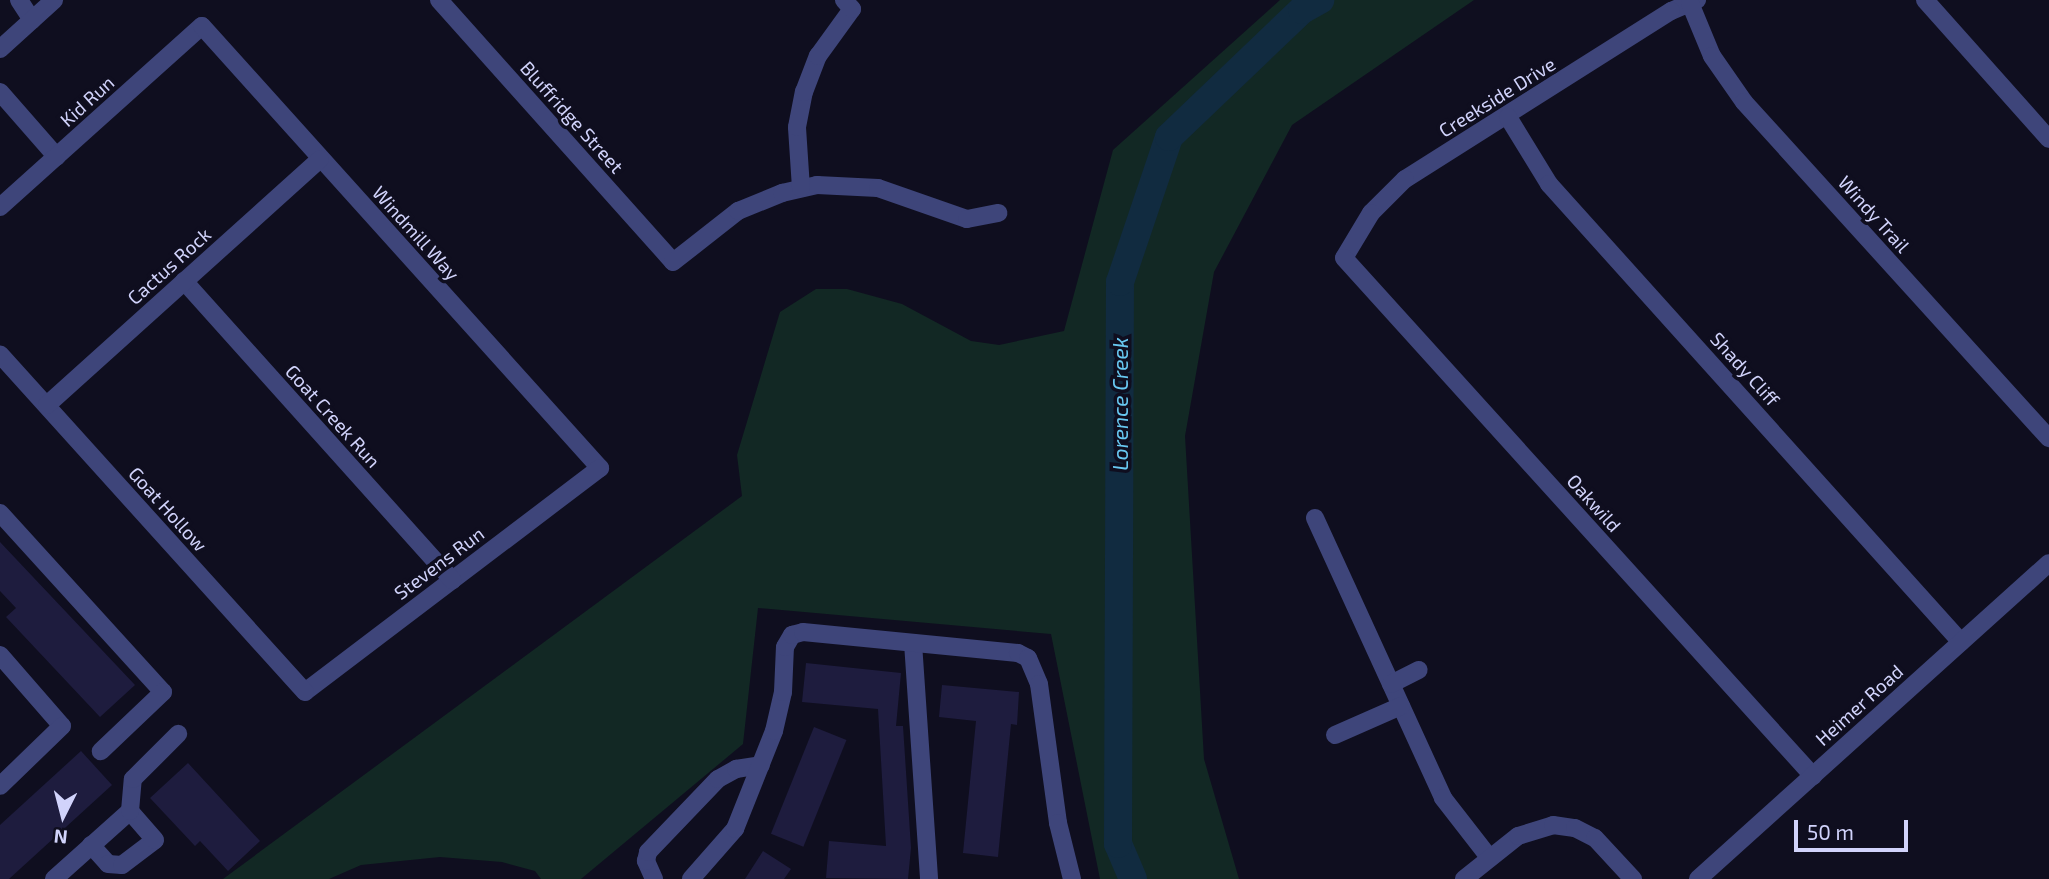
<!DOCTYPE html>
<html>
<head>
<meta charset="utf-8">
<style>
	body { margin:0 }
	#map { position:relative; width:2049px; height:879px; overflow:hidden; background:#0f0e1f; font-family:"Exo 2",sans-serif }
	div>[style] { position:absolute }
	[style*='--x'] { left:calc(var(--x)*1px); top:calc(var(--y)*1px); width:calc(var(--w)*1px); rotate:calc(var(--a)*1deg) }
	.green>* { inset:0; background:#122824 }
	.river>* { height:28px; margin:-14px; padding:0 14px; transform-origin:14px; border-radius:14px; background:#112b40 }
	.building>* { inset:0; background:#1e1c3e; transform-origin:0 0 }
	.minor>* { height:18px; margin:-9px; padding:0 9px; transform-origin:9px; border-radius:9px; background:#3e457a }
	span { translate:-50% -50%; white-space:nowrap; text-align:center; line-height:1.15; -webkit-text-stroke:7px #0f0e1f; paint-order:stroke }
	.street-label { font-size:19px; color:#d1d3fb }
	.water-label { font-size:21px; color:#68c8f1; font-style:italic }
	.north { position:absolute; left:28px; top:781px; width:70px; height:70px; -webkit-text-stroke:5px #0f0e1f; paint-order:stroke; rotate:186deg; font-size:19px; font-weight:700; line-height:28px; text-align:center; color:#d1d3fb }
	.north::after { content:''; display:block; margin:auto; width:24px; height:32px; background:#d1d3fb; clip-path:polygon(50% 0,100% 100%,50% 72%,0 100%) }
	.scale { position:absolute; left:1794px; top:820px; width:114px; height:32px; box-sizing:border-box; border:4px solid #d1d3fb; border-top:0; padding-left:9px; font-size:21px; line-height:24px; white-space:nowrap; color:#d1d3fb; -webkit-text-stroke:5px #0f0e1f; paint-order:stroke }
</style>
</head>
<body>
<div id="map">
	<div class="green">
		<i style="clip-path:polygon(1280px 0,1474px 0,1292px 125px,1214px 272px,1185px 436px,1204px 759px,1239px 879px,1100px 879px,1051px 634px,758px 608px,743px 744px,581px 879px,541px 879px,535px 871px,502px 862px,440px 857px,361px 865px,329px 879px,223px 879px,742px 496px,737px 455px,780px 312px,816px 289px,847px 289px,902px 304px,971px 341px,999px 345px,1064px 331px,1113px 150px)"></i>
	</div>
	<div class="river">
		<i style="--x:1133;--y:879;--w:38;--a:-113"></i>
		<i style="--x:1118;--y:844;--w:562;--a:-89.8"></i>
		<i style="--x:1120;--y:282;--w:153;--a:-71.3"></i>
		<i style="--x:1169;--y:137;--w:184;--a:-43.7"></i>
		<i style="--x:1302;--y:10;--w:21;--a:-29"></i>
	</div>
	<div class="building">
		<i style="clip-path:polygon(0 542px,135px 685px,100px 717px,6px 617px,16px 608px,0 591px)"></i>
		<i style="clip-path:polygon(806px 663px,901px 673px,896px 726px,903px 726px,911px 848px,908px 879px,826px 878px,829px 841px,886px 846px,878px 709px,802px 702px)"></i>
		<i style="clip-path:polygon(942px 685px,1019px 692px,1017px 725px,1011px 724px,998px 857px,963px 853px,976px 721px,939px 717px)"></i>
		<i style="left:814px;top:727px;width:35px;height:115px;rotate:22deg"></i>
		<i style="clip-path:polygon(81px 751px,112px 785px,9px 879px,0 879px,0 825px)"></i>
		<i style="clip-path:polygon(188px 763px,260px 841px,228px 871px,200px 841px,195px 846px,150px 798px)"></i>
		<i style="clip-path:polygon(763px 851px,791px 869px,784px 879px,745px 879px)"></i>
	</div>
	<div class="minor">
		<i style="--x:19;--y:0;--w:24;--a:57"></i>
		<i style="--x:439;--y:0;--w:351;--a:48.2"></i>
		<i style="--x:673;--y:262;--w:83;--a:-38.1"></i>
		<i style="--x:738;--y:211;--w:48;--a:-22.2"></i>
		<i style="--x:782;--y:193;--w:36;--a:-13"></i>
		<i style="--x:817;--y:185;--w:61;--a:2.8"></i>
		<i style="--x:878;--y:188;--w:94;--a:19.2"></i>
		<i style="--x:967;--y:219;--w:32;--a:-11"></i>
		<i style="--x:1697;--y:0;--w:28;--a:157"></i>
		<i style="--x:1671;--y:11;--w:315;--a:147.7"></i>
		<i style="--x:1405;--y:179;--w:48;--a:135"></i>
		<i style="--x:1371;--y:213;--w:52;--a:121"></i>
		<i style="--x:1344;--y:258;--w:699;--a:47.84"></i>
		<i style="--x:1925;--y:0;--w:186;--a:48.3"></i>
		<i style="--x:1690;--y:3;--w:57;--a:67.5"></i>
		<i style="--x:1712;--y:56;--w:56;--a:55.2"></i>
		<i style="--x:1744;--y:102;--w:454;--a:47.8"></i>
		<i style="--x:0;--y:49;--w:73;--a:-42.2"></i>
		<i style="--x:0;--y:92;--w:86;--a:48.8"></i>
		<i style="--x:1508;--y:117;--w:79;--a:58.5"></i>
		<i style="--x:1549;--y:184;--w:616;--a:48.03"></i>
		<i style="--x:801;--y:188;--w:61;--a:-93.8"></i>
		<i style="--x:797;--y:127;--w:36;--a:-79"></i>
		<i style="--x:804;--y:92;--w:39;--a:-69"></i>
		<i style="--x:818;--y:56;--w:58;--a:-54.1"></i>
		<i style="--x:852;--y:9;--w:12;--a:-132"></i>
		<i style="--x:0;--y:207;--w:271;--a:-41.9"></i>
		<i style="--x:202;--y:26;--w:595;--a:48"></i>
		<i style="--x:600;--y:468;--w:370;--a:142.8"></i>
		<i style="--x:305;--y:692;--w:455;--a:-132.1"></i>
		<i style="--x:184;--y:281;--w:402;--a:48.1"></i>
		<i style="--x:47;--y:405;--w:367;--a:-42"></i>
		<i style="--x:0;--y:513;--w:242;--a:47.7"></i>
		<i style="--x:163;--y:692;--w:86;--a:136.4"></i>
		<i style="--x:1315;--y:518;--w:308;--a:65.4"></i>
		<i style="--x:1443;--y:798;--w:75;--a:52.1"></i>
		<i style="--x:913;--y:643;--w:237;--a:86.1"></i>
		<i style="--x:0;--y:655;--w:94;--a:48.9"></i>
		<i style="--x:62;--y:726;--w:86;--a:135.9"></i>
		<i style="--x:1391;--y:684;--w:31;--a:-27"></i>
		<i style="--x:1335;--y:735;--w:72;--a:-23.7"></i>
		<i style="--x:91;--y:845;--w:25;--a:48"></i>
		<i style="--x:108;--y:864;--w:14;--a:4"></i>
		<i style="--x:122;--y:865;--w:41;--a:-37.1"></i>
		<i style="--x:155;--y:840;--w:38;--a:-131"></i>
		<i style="--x:54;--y:879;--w:102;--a:-41.8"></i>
		<i style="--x:130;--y:811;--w:32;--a:-85"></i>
		<i style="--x:133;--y:779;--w:64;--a:-45"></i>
		<i style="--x:654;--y:879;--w:20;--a:-114"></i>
		<i style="--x:646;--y:861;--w:9;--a:-77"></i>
		<i style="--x:648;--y:852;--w:101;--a:-46.2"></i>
		<i style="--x:718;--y:779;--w:21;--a:-29"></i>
		<i style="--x:736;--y:769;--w:25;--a:-9"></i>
		<i style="--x:691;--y:879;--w:67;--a:-48.7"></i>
		<i style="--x:735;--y:829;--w:105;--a:-68.3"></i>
		<i style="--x:774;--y:731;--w:40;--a:-77"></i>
		<i style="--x:783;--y:692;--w:45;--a:-87.5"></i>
		<i style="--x:785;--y:647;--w:14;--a:-60"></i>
		<i style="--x:792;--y:635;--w:11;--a:-15"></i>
		<i style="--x:803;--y:632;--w:216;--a:5.6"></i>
		<i style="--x:1018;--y:653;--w:11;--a:27"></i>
		<i style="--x:1028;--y:658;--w:28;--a:67"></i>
		<i style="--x:1039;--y:684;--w:140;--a:82.2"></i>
		<i style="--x:1058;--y:823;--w:58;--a:76"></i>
		<i style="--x:1464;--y:879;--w:69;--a:-38.5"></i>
		<i style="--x:1518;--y:836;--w:37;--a:-17"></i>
		<i style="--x:1553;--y:825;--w:22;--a:8"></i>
		<i style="--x:1575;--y:828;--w:22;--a:27"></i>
		<i style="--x:1595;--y:838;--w:56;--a:47.2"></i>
		<i style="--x:1698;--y:879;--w:472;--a:-42"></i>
	</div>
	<div class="street-label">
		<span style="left:1497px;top:97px;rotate:-32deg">Creekside Drive</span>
		<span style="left:87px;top:101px;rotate:-42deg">Kid Run</span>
		<span style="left:572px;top:117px;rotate:48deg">Bluffridge Street</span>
		<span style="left:1874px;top:214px;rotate:48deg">Windy Trail</span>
		<span style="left:416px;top:233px;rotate:48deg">Windmill Way</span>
		<span style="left:169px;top:266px;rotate:-42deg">Cactus Rock</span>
		<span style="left:1745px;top:369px;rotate:48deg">Shady Cliff</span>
		<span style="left:333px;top:416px;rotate:48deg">Goat Creek Run</span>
		<span style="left:1594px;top:503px;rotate:48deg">Oakwild</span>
		<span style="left:168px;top:509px;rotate:48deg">Goat Hollow</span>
		<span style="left:439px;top:563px;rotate:-37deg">Stevens Run</span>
		<span style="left:1859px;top:705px;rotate:-42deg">Heimer Road</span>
	</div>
	<div class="water-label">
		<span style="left:1120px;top:404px;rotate:-90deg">Lorence Creek</span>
	</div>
	<div class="north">N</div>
	<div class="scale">50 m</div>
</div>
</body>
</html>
